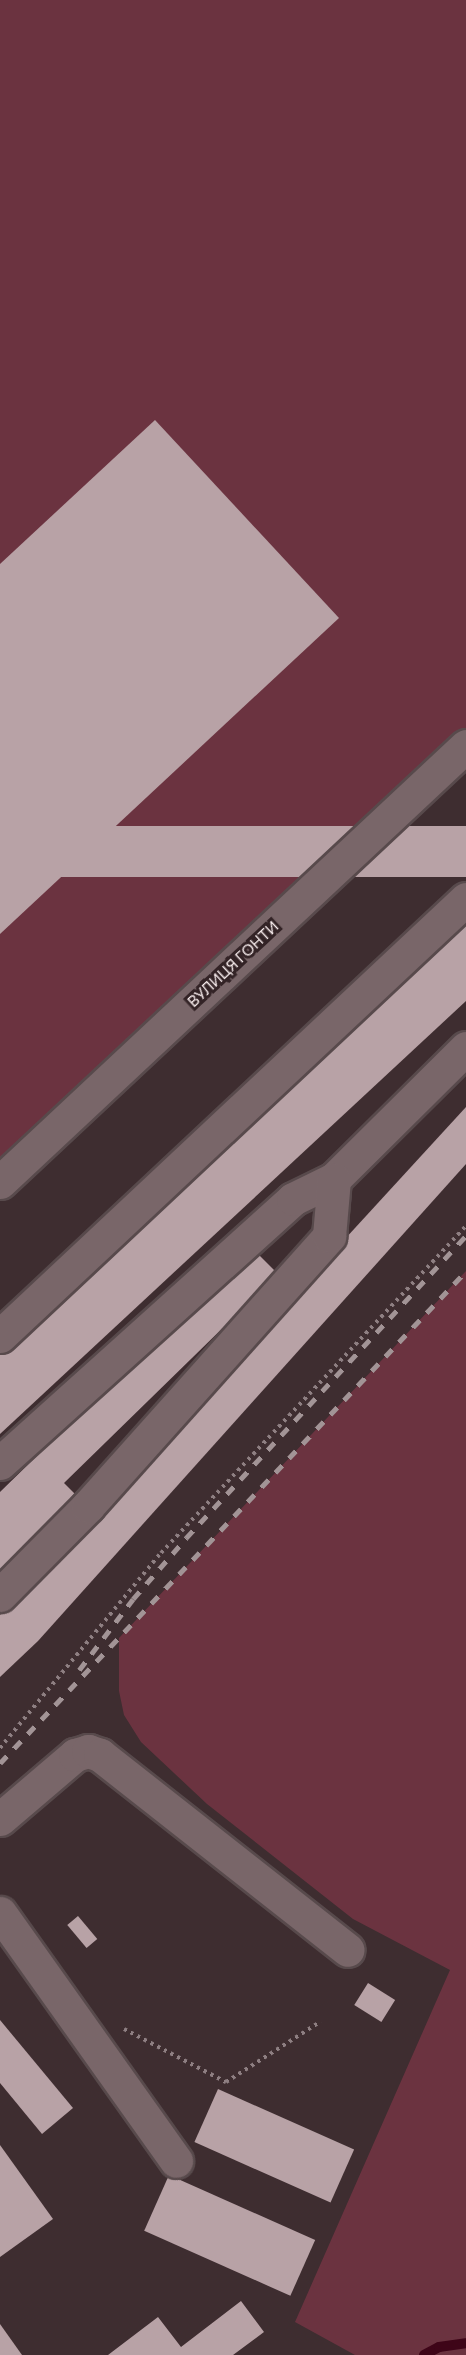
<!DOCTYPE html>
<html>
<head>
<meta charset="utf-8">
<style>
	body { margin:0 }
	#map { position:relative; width:466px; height:2355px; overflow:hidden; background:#3e2d30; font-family:Commissioner,sans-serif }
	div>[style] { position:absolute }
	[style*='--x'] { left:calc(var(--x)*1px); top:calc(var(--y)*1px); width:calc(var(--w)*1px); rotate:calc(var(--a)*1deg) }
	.green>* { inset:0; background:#6b3340 }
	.stream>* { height:10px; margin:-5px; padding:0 5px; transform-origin:5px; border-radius:5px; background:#3e0518 }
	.building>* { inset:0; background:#b8a2a6; transform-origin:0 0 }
	.path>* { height:4px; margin-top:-2px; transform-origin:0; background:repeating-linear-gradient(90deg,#8e7f82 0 3px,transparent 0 7.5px) }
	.roads { filter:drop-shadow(2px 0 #584a4c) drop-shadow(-2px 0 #584a4c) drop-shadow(0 2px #584a4c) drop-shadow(0 -2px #584a4c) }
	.minor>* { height:33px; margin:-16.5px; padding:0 16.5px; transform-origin:16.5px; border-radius:16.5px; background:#796669 }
	.rail>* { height:4.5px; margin-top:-2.25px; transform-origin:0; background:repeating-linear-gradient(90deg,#a29496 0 10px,transparent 0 20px) }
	span { translate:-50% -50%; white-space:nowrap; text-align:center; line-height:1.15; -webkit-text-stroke:6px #332326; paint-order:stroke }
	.street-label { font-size:15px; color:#fcf1f2 }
</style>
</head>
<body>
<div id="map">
	<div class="green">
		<i style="clip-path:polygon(0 0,466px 0,466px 746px,0 1182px)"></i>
		<i style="clip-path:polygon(466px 1271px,466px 2355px,355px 2355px,295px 2322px,450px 1970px,353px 1919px,207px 1804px,141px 1742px,124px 1715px,119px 1691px,119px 1638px)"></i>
	</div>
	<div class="stream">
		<i style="--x:424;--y:2355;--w:17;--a:-28"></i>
		<i style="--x:439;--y:2347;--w:27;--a:-8"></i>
	</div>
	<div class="building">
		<i style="clip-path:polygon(155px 420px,339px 618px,0 934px,0 564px)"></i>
		<i style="left:466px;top:826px;width:51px;height:640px;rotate:90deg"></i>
		<i style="clip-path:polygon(466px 915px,466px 1001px,0 1434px,0 1348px)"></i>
		<i style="clip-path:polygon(466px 1107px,466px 1164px,38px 1641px,0 1677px,0 1615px)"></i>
		<i style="clip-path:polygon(251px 1247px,278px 1274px,64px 1483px,81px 1500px,0 1579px,0 1492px)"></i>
		<i style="left:78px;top:1916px;width:30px;height:14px;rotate:50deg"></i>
		<i style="left:368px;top:1983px;width:32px;height:26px;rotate:32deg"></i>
		<i style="clip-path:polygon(0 2020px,73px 2108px,42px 2134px,0 2083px)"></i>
		<i style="left:218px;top:2089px;width:149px;height:58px;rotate:24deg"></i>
		<i style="clip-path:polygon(0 2145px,53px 2219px,0 2257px)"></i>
		<i style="left:169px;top:2175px;width:160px;height:61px;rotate:24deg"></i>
		<i style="clip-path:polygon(241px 2301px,264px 2332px,233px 2355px,108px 2355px,158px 2317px,181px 2347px)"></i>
		<i style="clip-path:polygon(0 2324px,22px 2355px,0 2355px)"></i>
	</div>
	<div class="path">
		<i style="--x:0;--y:1748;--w:253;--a:-50.5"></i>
		<i style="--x:161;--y:1553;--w:447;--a:-47"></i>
		<i style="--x:124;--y:2029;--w:115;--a:27.5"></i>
		<i style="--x:226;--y:2082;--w:112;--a:-32.6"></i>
	</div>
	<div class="roads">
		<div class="minor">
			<i style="--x:0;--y:1182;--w:638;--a:-43.1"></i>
			<i style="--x:0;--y:1336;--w:639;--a:-43.16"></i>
			<i style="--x:0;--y:1463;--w:394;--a:-42"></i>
			<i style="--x:293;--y:1199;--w:46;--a:-26"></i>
			<i style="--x:334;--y:1179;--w:186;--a:-44.8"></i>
			<i style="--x:0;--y:1595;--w:125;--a:-45.3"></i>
			<i style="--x:88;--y:1506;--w:362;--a:-48.2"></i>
			<i style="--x:329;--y:1236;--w:57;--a:-85"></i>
			<i style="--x:0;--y:1819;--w:99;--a:-40.5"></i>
			<i style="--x:75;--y:1755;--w:14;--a:-17"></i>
			<i style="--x:88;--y:1751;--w:13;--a:18"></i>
			<i style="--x:100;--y:1755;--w:315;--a:38.2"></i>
			<i style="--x:0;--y:1913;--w:304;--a:54.6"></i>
		</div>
	</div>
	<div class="rail">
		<i style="--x:79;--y:1670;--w:89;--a:-52.7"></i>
		<i style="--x:133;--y:1599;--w:81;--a:-49"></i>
		<i style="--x:186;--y:1538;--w:412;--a:-47.2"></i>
		<i style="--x:0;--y:1763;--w:678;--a:-46.55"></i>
	</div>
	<div class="street-label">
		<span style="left:233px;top:964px;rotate:-43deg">ВУЛИЦЯ ГОНТИ</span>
	</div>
</div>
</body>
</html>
